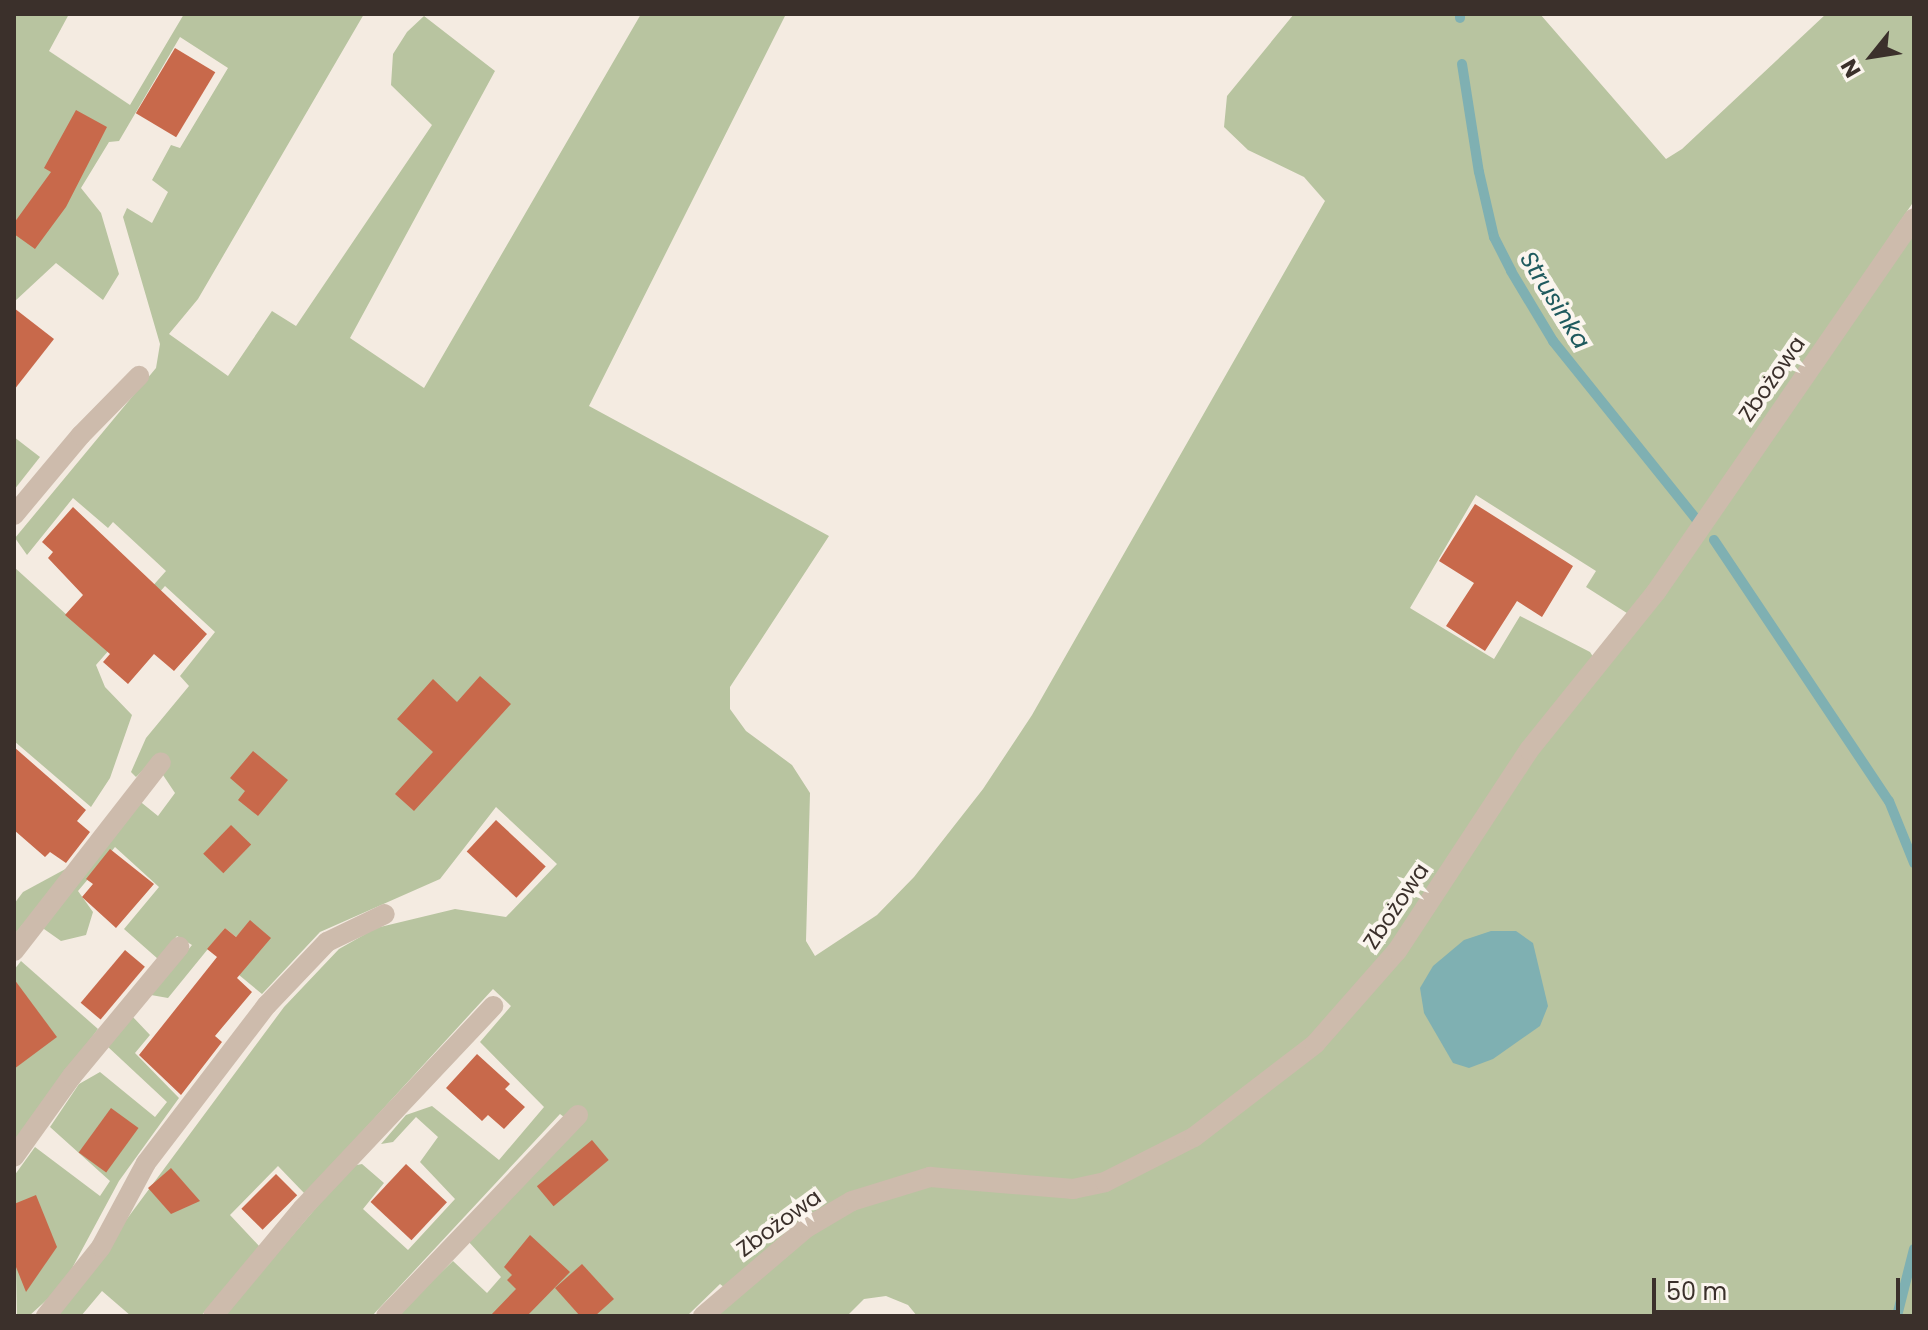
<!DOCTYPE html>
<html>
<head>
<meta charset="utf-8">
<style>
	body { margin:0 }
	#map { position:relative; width:1928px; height:1330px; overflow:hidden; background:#f4ebe1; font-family:Poppins,sans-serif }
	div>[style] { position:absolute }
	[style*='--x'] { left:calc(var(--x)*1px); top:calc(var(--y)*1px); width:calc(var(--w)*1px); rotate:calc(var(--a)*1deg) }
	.green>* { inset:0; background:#b8c4a0 }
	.water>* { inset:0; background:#7fb0b2 }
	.stream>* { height:10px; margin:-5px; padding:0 5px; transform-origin:5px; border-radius:5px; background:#7fb0b2 }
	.building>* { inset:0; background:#c8694b; transform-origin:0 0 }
	.minor>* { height:20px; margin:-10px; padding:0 10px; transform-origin:10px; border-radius:10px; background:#cdbbac }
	span { translate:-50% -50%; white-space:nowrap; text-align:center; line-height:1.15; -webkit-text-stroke:8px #fbf5ee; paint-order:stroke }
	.street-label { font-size:22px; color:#3b302b }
	.water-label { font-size:24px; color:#1f5a5e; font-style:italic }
	.frame { position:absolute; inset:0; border:16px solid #3b302b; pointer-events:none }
	.north { position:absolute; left:1832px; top:16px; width:80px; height:80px; -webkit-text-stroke:6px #fbf5ee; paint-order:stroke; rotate:240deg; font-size:22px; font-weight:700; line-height:32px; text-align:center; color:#3b302b }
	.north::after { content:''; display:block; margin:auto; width:28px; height:36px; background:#3b302b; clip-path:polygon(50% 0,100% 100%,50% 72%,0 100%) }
	.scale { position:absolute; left:1652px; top:1278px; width:248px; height:36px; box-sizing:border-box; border:4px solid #3b302b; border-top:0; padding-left:10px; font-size:24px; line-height:28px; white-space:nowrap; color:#3b302b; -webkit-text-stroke:6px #fbf5ee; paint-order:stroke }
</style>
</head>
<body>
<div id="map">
	<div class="green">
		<i style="clip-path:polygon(evenodd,14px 14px,69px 14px,49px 51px,130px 105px,184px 14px,364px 14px,198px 299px,169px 334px,228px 376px,272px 311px,296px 326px,432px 125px,391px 85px,393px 54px,407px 32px,424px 16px,495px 71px,350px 338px,424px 388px,641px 14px,786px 14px,589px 406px,829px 536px,730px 687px,730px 709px,746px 731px,792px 765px,810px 793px,806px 941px,815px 956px,877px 915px,914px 877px,983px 789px,1032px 715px,1325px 201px,1304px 177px,1248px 150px,1224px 127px,1227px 96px,1294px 14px,1540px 14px,1666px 159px,1682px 149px,1826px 14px,1914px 14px,1914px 201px,1743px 453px,1914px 234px,1914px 1316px,917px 1316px,908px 1305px,886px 1296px,864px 1299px,847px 1316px,713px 1316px,734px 1295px,720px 1284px,687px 1316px,395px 1316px,453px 1261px,487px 1293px,501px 1277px,468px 1241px,576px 1126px,560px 1114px,372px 1316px,223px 1316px,352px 1166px,362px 1164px,384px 1183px,363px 1209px,408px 1250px,455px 1199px,420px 1162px,438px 1137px,416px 1117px,393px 1142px,381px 1144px,406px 1115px,432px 1106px,499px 1160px,544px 1107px,480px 1042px,511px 1006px,493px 989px,305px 1194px,278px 1166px,230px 1215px,260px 1247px,201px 1316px,131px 1316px,102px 1291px,81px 1316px,55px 1316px,284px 1007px,339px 949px,376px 928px,455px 909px,506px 917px,557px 864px,496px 807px,440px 879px,320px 932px,262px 994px,239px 975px,251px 921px,236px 937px,225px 928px,168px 998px,151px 995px,192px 945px,177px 936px,158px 959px,124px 929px,159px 887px,115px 847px,78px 891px,93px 912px,86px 935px,61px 941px,44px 929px,42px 923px,137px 799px,158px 816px,175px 793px,161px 772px,160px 754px,136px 777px,131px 772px,146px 738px,189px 686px,180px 676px,215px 632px,165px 586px,96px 665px,105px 687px,132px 715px,110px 778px,91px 807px,14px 741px,14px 567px,100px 645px,166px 571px,113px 522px,108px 528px,73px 498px,27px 555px,15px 538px,156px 368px,160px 344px,123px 217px,127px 208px,152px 223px,168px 192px,152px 180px,171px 145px,180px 148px,228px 68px,180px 37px,119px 141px,109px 142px,81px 188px,101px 213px,119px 274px,103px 300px,56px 263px,14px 302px,14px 14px,1476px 495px,1596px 571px,1586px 587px,1641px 622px,1601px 669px,1590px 652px,1520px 616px,1494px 659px,1410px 608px,1476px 495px)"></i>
		<i style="clip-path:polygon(14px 437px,40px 457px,14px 490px)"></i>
		<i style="clip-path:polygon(71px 866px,14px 935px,14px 904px,23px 892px)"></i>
		<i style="clip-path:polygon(21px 961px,98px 1029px,14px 1142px,14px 970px)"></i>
		<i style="clip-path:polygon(132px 1016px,150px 1035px,135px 1053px,179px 1098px,119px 1181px,63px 1285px,29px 1316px,17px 1316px,14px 1176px,35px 1147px,100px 1196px,110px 1181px,50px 1127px,79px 1084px,100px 1072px,155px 1117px,167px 1102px,107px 1046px)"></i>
	</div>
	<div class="water">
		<i style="clip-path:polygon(1491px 931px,1516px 931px,1533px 943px,1548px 1006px,1540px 1026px,1493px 1059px,1469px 1068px,1453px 1063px,1424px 1013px,1420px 988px,1433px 966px,1464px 940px)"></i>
	</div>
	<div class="stream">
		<i style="--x:1460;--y:18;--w:4;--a:-90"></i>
		<i style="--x:1462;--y:64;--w:109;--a:81.1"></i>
		<i style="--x:1479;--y:172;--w:67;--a:77"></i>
		<i style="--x:1494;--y:237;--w:38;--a:63"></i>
		<i style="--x:1511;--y:271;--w:82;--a:59"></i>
		<i style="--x:1553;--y:341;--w:230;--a:51.2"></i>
		<i style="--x:1714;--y:540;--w:314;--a:56.2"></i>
		<i style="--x:1889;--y:801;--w:67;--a:68"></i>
		<i style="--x:1897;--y:1316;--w:69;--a:-75.8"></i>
	</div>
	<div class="building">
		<i style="left:175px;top:48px;width:47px;height:76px;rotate:31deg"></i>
		<i style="clip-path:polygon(76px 110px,107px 127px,66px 207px,35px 249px,14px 234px,14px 223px,51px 172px,44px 168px)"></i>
		<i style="clip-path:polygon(14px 308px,54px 339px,14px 390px)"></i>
		<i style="clip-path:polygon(1475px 504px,1573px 566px,1542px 617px,1517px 601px,1485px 651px,1446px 626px,1474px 583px,1439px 561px)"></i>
		<i style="clip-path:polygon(73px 507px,207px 634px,174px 671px,154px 654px,128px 684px,103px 662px,110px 654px,65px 615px,83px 595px,48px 558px,53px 552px,42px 542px)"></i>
		<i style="clip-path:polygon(480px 676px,511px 704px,414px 811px,395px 794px,433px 752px,397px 719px,433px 679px,457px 702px)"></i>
		<i style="clip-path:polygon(14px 747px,86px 810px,77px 821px,90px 832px,66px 863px,50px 852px,45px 857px,14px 830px)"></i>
		<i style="clip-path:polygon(253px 751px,288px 780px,258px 816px,238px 800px,245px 791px,230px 778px)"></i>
		<i style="left:496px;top:820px;width:68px;height:43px;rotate:43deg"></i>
		<i style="left:231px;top:825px;width:28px;height:40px;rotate:44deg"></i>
		<i style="clip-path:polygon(110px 849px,154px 884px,116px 928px,82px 897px,93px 884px,86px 879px)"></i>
		<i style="clip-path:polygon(250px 920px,271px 938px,237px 978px,252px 992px,215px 1036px,222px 1042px,181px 1095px,139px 1055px,217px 957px,207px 949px,225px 928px,236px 937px)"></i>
		<i style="left:125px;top:950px;width:26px;height:69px;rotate:40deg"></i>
		<i style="clip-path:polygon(14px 979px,57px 1037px,14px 1069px)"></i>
		<i style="clip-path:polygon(477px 1054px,510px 1084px,505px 1089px,525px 1107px,504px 1129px,488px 1115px,482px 1121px,446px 1088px)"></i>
		<i style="left:111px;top:1108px;width:34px;height:55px;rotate:36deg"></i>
		<i style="left:592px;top:1140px;width:26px;height:72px;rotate:50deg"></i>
		<i style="left:406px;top:1164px;width:56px;height:52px;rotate:43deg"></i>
		<i style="clip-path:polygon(171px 1168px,200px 1201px,171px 1214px,148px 1188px)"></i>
		<i style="left:276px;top:1174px;width:30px;height:49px;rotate:45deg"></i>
		<i style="clip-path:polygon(36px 1195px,57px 1247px,26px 1292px,14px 1262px,14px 1204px)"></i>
		<i style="clip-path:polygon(530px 1235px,570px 1272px,527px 1316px,490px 1316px,516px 1289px,507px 1280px,512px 1275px,504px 1267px)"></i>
		<i style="clip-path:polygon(582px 1264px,614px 1299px,595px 1316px,580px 1316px,555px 1288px)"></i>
	</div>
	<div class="minor">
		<i style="--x:14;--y:515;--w:104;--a:-50.1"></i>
		<i style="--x:81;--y:435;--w:83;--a:-45.5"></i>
		<i style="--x:14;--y:951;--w:239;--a:-52.1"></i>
		<i style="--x:14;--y:1157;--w:100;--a:-54.4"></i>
		<i style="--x:72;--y:1076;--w:168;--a:-50.3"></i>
		<i style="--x:46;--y:1316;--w:88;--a:-51.4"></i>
		<i style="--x:101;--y:1247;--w:95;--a:-61.8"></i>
		<i style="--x:146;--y:1163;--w:199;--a:-52.6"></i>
		<i style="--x:267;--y:1005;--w:87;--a:-46.4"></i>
		<i style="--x:327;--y:942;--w:64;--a:-25.8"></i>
		<i style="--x:213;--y:1316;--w:139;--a:-50.2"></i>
		<i style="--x:302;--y:1209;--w:279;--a:-46.7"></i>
		<i style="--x:386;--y:1316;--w:278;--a:-46.3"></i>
		<i style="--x:703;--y:1316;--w:135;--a:-40.5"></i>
		<i style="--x:806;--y:1228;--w:53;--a:-30.4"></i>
		<i style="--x:852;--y:1201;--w:82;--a:-17.1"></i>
		<i style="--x:930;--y:1177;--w:144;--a:4.8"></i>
		<i style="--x:1073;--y:1189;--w:33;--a:-12"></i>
		<i style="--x:1105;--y:1182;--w:100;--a:-26.8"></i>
		<i style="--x:1194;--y:1137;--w:153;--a:-37.5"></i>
		<i style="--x:1315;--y:1044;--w:124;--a:-48.6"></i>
		<i style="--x:1397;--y:951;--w:240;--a:-56.7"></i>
		<i style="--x:1529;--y:750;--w:203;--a:-51.2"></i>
		<i style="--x:1656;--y:592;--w:454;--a:-55.4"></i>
	</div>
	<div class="street-label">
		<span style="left:1772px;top:379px;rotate:-55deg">Zbożowa</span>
		<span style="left:1396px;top:906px;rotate:-56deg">Zbożowa</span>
		<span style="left:779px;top:1223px;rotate:-36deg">Zbożowa</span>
	</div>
	<div class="water-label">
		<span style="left:1555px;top:300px;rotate:58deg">Strusinka</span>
	</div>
	<div class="frame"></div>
	<div class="north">N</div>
	<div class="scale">50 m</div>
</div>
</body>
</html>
